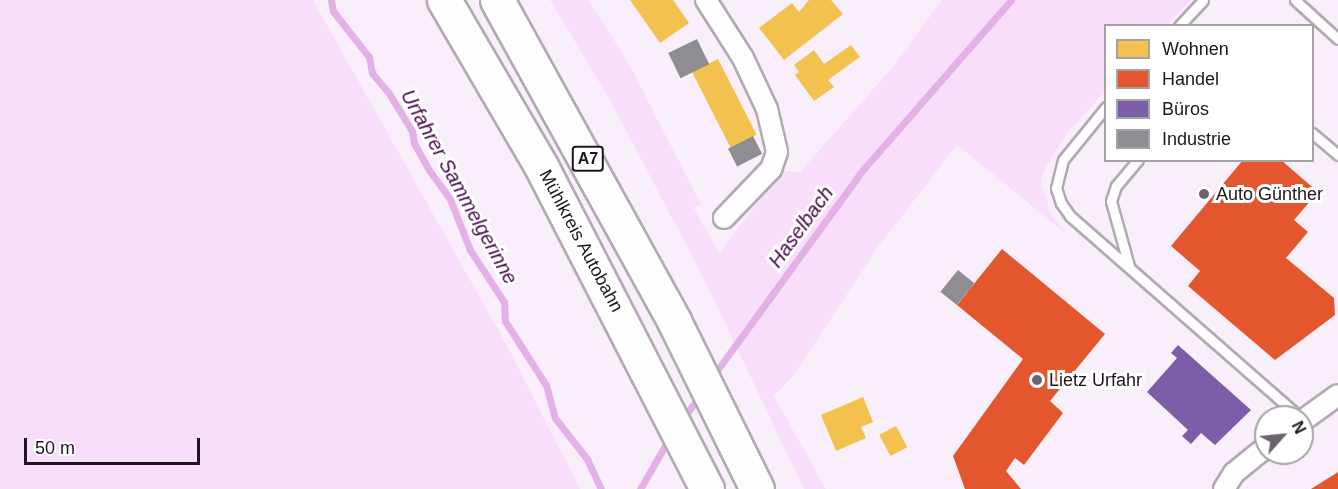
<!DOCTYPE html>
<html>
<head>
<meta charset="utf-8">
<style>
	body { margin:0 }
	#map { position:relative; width:1338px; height:489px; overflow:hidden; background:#f9effa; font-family:Helvetica,sans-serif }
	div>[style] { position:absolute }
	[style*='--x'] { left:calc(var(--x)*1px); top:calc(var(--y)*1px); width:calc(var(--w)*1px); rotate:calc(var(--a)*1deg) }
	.green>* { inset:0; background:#f9defb }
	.homes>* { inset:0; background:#f2c14e; transform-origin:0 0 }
	.shops>* { inset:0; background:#e4572e }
	.offices>* { inset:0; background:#7b5ea7 }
	.industry>* { inset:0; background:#8d8d92; transform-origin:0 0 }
	.stream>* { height:7px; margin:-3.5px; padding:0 3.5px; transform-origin:3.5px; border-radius:3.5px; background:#e4b1e7 }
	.roads { filter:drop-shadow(2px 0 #b2aab2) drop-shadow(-2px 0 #b2aab2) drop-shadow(0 2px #b2aab2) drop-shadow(0 -2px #b2aab2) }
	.lane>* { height:9px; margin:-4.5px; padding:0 4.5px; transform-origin:4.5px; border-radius:4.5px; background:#fefdfe }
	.street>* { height:20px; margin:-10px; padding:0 10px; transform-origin:10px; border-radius:10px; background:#fefdfe }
	.highway>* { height:33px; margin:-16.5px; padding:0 16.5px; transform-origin:16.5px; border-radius:16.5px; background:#fefdfe }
	.dots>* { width:16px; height:16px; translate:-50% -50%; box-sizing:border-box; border:3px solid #fff; border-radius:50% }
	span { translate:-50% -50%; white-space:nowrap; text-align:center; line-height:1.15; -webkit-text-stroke:6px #fff; paint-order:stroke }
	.shield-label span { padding:2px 4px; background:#fff; border:2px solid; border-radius:4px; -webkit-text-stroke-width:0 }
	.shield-label { font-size:16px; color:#1e161e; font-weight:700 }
	.poi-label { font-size:18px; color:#1e161e }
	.left { translate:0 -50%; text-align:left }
	.street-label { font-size:18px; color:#1e161e }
	.water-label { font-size:20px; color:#47084c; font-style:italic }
	.legend { position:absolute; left:1104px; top:24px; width:210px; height:138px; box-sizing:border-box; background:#fff; border:2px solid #a5a2a5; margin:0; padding:8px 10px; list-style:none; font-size:18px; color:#1e161e }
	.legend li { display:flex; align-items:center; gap:12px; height:30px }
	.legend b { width:30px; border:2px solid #a5a2a5 }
	.north { position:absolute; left:1254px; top:405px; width:60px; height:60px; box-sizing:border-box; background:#fff; border:2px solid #a5a2a5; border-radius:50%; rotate:63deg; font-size:16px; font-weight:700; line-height:24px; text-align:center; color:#1e161e }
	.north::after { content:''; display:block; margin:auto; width:21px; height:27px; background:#6b626b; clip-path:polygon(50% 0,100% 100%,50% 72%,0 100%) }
	.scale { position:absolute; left:24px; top:438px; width:176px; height:27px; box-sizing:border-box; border:3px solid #1e161e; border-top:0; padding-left:8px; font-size:18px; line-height:21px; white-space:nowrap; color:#1e161e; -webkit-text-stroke:4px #fff; paint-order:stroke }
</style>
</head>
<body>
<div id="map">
	<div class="green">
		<i style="clip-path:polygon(0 0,313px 0,510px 351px,580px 489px,0 489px)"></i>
		<i style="clip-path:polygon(550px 0,589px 0,630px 66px,701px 204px,694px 208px,719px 253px,782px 171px,800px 172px,891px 69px,942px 0,1191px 0,1167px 25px,1106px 26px,1105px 92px,1068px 132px,1044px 170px,1041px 183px,1052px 216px,1069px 236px,957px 145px,878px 247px,794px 375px,774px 396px,826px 489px,804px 489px,702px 275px,611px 102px)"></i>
	</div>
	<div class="homes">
		<i style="clip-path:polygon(630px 0,673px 0,689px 23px,660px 43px)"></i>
		<i style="clip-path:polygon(809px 0,831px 0,843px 14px,784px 60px,759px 28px,792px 3px,799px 12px)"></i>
		<i style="clip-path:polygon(851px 45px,860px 57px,828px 80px,834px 87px,814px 101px,795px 75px,799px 72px,794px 65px,814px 50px,824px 64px)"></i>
		<i style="left:718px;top:59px;width:85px;height:29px;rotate:63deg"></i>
		<i style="clip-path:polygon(863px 397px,873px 422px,861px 427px,866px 438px,836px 451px,821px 415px)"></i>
		<i style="left:896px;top:426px;width:24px;height:19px;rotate:62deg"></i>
	</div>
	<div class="shops">
		<i style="clip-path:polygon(1243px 160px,1281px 160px,1318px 192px,1294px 220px,1308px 232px,1286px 258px,1334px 298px,1335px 315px,1275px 360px,1188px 286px,1200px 271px,1171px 246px)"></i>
		<i style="clip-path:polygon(1002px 249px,1105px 334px,1050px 401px,1063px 413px,1024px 465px,1015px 458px,1006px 471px,1021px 489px,965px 489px,953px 456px,1023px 359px,957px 305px)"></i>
		<i style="clip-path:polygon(1338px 472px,1338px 489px,1311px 489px)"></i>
	</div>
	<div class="offices">
		<i style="clip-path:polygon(1178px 345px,1251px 410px,1215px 445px,1201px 433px,1191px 444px,1182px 436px,1188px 430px,1147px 392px,1177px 358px,1171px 353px)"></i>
	</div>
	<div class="industry">
		<i style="left:697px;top:39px;width:28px;height:32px;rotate:64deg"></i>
		<i style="left:753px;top:136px;width:20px;height:28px;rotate:63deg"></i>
		<i style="left:958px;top:270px;width:21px;height:28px;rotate:39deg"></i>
	</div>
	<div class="stream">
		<i style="--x:331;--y:0;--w:11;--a:80"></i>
		<i style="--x:333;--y:11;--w:58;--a:52"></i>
		<i style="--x:369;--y:57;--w:16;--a:79"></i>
		<i style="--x:372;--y:73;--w:25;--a:50"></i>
		<i style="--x:388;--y:92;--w:46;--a:58.4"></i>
		<i style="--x:412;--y:131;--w:12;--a:81"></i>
		<i style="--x:414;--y:143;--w:31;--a:61"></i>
		<i style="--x:429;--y:170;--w:36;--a:54"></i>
		<i style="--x:450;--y:199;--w:55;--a:68.6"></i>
		<i style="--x:470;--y:250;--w:62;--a:56.8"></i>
		<i style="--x:504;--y:302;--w:19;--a:87"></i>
		<i style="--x:505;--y:321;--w:76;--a:57.4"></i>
		<i style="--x:546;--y:385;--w:34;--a:75"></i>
		<i style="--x:555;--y:418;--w:52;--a:52"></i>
		<i style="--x:587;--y:459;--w:33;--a:65"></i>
		<i style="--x:713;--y:376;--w:252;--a:-54"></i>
		<i style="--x:861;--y:172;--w:228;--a:-48.9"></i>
		<i style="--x:682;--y:420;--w:31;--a:-54"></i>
		<i style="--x:640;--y:489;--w:60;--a:-60"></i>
	</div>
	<div class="roads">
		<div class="lane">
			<i style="--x:1295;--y:0;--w:58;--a:42.2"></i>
			<i style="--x:1179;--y:26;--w:35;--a:-47"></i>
			<i style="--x:1106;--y:107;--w:68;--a:129.1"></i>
			<i style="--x:1063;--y:160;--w:29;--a:104"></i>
			<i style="--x:1056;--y:188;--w:16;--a:72"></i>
			<i style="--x:1061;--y:203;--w:16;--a:55"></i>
			<i style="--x:1070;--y:216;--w:305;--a:41.2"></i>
			<i style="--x:1312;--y:133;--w:34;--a:40"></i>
			<i style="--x:1129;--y:266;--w:67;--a:-105.5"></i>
			<i style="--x:1111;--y:201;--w:16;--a:-72"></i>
			<i style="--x:1116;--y:186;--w:34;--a:-50"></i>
		</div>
		<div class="street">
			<i style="--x:706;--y:0;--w:69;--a:57.5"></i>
			<i style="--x:743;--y:58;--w:56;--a:64.8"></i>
			<i style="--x:767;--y:109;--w:44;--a:76.9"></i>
			<i style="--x:777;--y:152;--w:18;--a:109"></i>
			<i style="--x:771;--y:169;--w:68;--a:133.8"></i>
			<i style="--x:1302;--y:421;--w:44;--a:-35.8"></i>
			<i style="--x:1224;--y:489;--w:19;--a:-58"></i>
			<i style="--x:1234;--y:473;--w:41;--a:-39.1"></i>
		</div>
		<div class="highway">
			<i style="--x:444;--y:0;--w:192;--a:59.7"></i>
			<i style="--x:541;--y:166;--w:363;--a:62.8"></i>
			<i style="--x:497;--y:0;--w:367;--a:61.1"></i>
			<i style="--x:674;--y:321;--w:187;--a:63.7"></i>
		</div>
	</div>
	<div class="dots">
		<i style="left:1204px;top:194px;background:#6b626b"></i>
		<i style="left:1037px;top:380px;background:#6b626b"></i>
	</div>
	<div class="shield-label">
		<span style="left:588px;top:159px">A7</span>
	</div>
	<div class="poi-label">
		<span class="left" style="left:1216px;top:194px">Auto Günther</span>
		<span class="left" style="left:1049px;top:380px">Lietz Urfahr</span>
	</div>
	<div class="street-label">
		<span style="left:581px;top:241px;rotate:62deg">Mühlkreis Autobahn</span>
	</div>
	<div class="water-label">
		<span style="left:459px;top:187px;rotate:61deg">Urfahrer Sammelgerinne</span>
		<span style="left:801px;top:227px;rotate:-54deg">Haselbach</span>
	</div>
	<ul class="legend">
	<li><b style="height:16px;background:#f2c14e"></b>Wohnen</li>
	<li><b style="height:16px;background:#e4572e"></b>Handel</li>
	<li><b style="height:16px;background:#7b5ea7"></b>Büros</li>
	<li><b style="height:16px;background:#8d8d92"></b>Industrie</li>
	</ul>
	<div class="north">N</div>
	<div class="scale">50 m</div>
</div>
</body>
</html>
